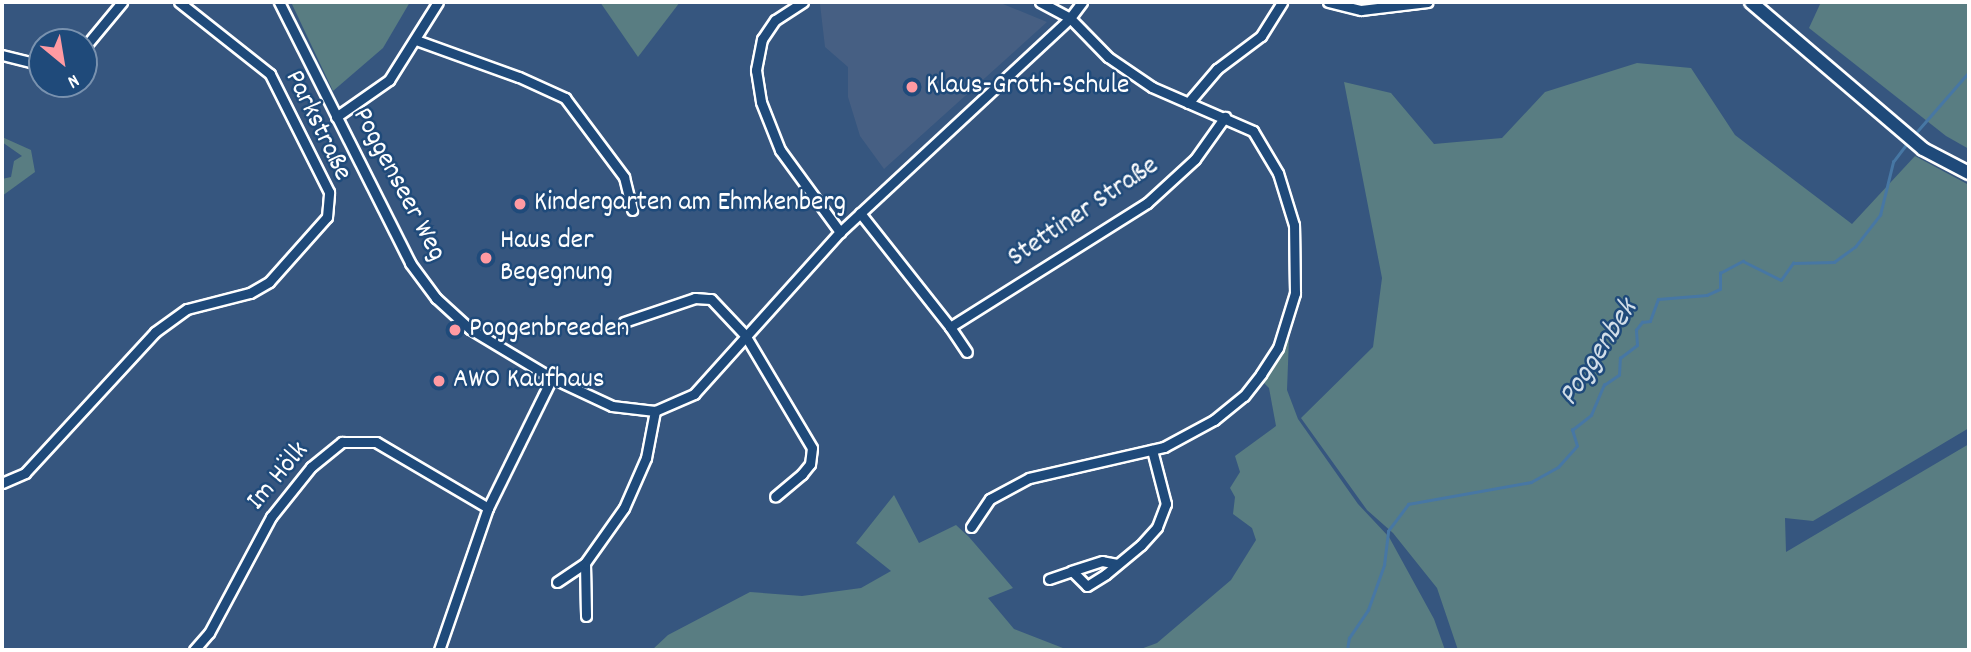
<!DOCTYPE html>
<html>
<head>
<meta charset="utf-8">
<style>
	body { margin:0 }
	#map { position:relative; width:1971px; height:652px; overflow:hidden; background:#36567f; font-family:Dekko,sans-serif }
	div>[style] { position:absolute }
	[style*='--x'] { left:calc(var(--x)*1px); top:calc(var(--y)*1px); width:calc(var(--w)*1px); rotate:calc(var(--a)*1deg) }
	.built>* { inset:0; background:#465f83 }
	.green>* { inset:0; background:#597d82 }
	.stream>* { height:2.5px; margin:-1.25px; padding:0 1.25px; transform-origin:1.25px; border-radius:1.25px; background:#4777a4 }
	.roads { filter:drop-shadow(2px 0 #fff) drop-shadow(-2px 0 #fff) drop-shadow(0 2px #fff) drop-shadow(0 -2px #fff) }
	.minor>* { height:9px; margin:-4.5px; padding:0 4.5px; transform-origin:4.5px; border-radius:4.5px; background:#1f4a7a }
	.secondary>* { height:12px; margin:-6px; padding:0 6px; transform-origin:6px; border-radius:6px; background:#1f4a7a }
	.dots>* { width:19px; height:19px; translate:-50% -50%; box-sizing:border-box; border:4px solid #1f4a7a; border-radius:50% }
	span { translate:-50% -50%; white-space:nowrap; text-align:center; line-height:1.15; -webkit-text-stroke:5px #1f4a7a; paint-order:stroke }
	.poi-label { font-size:28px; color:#fff }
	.left { translate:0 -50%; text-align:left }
	.street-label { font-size:28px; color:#fff }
	.water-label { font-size:30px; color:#d1dde8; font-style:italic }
	.frame { position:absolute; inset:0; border:4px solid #fff; pointer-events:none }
	.north { position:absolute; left:28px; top:28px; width:70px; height:70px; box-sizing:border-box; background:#1f4a7a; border:2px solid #7992af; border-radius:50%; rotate:150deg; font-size:19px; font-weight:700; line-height:28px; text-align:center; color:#fff }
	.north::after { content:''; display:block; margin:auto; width:24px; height:32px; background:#ff9aa2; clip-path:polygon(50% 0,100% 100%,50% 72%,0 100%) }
</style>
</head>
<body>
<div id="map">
	<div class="built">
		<i style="clip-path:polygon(833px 2px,1003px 4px,1047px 22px,884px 169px,860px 136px,848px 97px,848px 67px,825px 47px,820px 4px)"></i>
	</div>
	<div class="green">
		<i style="clip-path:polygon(291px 2px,410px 2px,383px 48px,333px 91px)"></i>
		<i style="clip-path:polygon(600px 2px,680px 2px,638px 57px)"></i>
		<i style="clip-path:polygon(1821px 2px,1969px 2px,1969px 149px,1946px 136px,1809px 28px)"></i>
		<i style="clip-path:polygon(1637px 63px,1691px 68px,1735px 135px,1852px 224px,1915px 156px,1969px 185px,1969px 428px,1813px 521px,1785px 518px,1786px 552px,1969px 444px,1969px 650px,1458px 650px,1437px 588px,1393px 533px,1367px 510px,1301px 418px,1373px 347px,1382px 278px,1344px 82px,1391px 93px,1434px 144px,1502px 138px,1545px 92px)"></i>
		<i style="clip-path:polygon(2px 137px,31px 150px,35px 172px,2px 196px,2px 179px,11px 177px,14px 161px,22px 156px,2px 142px)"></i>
		<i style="clip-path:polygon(1289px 338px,1287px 390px,1298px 419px,1358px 504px,1389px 537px,1434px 619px,1445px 650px,1138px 650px,1157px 643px,1231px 580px,1256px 540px,1252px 528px,1233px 514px,1235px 497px,1230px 488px,1240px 472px,1235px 456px,1276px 426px,1269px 388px,1263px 382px)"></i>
		<i style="clip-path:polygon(894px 495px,919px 543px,956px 525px,969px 537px,1013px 588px,988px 598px,1014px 629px,1068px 650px,652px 650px,668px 635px,750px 592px,802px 596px,861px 588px,891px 571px,856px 543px)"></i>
	</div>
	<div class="stream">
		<i style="--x:1913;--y:136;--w:85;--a:-48.8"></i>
		<i style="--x:1347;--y:650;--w:12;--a:-81"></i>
		<i style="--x:1349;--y:638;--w:34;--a:-56"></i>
		<i style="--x:1368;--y:610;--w:48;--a:-70.4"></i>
		<i style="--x:1384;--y:565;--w:34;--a:-83"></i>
		<i style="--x:1388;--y:531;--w:34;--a:-53"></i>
		<i style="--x:1408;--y:504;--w:125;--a:-10.1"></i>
		<i style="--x:1531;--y:482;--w:31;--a:-29"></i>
		<i style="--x:1558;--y:467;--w:28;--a:-48"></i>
		<i style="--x:1577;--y:446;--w:17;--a:-107"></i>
		<i style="--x:1572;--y:430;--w:24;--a:-38"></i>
		<i style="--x:1591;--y:415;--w:33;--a:-67"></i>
		<i style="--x:1604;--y:385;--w:18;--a:-34"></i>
		<i style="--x:1619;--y:375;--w:17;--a:-87"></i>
		<i style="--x:1620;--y:358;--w:21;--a:-37"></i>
		<i style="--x:1637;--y:345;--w:15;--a:-94"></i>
		<i style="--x:1636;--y:330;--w:10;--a:-53"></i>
		<i style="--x:1642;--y:322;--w:8;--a:-7"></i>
		<i style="--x:1650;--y:321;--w:23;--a:-70"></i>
		<i style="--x:1658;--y:299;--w:49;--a:-4.7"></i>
		<i style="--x:1707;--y:295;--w:14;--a:-25"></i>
		<i style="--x:1720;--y:289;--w:16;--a:-90"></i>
		<i style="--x:1720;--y:273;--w:26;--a:-28"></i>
		<i style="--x:1743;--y:261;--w:42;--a:26.6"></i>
		<i style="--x:1781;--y:280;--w:21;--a:-55"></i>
		<i style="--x:1793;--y:263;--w:41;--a:-1.4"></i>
		<i style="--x:1834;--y:262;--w:26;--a:-36"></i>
		<i style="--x:1855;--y:247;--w:41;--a:-52"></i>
		<i style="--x:1880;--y:215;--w:55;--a:-76.2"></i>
		<i style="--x:1893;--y:162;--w:26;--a:-53"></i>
	</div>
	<div class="roads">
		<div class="minor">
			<i style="--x:279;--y:2;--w:292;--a:63.3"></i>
			<i style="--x:410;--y:263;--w:44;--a:53.4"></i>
			<i style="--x:436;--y:298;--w:46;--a:42.4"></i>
			<i style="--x:470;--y:329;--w:96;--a:30.9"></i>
			<i style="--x:552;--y:378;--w:66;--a:25"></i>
			<i style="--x:612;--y:406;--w:43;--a:6.6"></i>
			<i style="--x:655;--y:411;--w:43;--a:-23.6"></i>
			<i style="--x:694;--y:394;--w:218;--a:-48"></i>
			<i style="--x:840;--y:232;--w:314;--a:-42.9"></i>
			<i style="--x:1070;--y:18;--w:20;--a:-53"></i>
			<i style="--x:803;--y:2;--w:33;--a:147"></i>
			<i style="--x:775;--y:20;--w:23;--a:124"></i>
			<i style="--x:762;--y:39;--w:32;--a:101"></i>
			<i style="--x:756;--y:70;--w:32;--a:81"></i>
			<i style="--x:761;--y:102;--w:52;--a:68.4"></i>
			<i style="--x:780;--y:150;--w:102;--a:53.8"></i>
			<i style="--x:1328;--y:2;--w:34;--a:14"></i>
			<i style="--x:1361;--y:10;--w:67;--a:-6.8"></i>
			<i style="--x:416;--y:40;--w:109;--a:19.8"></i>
			<i style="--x:519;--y:77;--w:51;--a:24.5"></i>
			<i style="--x:565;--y:98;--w:99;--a:53.2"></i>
			<i style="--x:624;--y:177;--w:34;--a:76"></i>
			<i style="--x:84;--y:48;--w:60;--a:-50.4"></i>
			<i style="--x:2;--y:55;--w:41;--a:14"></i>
			<i style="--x:1188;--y:103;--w:45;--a:-49.5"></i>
			<i style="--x:1217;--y:69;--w:55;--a:-36.9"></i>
			<i style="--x:1261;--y:36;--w:40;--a:-58"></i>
			<i style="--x:336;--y:117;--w:65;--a:-34.9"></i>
			<i style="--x:389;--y:80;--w:92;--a:-57.9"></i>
			<i style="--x:860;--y:213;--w:145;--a:51.7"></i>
			<i style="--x:950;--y:327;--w:233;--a:-32.2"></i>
			<i style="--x:1147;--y:203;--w:65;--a:-42.5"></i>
			<i style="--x:1195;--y:159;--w:52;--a:-54.5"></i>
			<i style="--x:624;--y:322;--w:75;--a:-18.7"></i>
			<i style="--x:695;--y:298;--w:16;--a:4"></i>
			<i style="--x:711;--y:299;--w:50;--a:46.6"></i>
			<i style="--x:745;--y:335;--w:131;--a:59.3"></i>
			<i style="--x:812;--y:448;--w:16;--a:97"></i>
			<i style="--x:810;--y:464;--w:13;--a:129"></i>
			<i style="--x:802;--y:474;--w:35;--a:140"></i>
			<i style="--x:950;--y:327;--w:30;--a:56"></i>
			<i style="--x:2;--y:483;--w:25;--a:-23"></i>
			<i style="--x:25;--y:473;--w:192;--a:-47.3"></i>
			<i style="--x:155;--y:332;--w:39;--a:-36"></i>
			<i style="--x:187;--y:309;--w:65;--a:-14.3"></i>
			<i style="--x:250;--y:293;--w:22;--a:-30"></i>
			<i style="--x:269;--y:282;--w:87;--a:-48.3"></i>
			<i style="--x:327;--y:217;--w:25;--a:-85"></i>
			<i style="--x:329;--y:192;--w:132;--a:-116.6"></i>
			<i style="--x:270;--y:74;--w:116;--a:-141.6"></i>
			<i style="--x:971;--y:527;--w:34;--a:-56"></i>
			<i style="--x:990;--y:499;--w:44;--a:-28.3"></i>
			<i style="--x:1029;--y:478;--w:139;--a:-12.9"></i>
			<i style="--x:1164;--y:447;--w:57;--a:-28.4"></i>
			<i style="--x:1214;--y:420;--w:38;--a:-39"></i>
			<i style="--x:1244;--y:396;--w:28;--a:-52"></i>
			<i style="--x:1261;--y:374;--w:31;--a:-57"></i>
			<i style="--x:1278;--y:348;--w:58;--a:-72.8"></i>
			<i style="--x:1295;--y:293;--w:68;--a:-90.8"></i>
			<i style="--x:1294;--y:225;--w:54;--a:-107.1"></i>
			<i style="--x:1278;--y:173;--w:49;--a:-120.8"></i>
			<i style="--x:1253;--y:131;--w:110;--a:-156.5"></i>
			<i style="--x:1152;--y:87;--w:53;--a:-145.7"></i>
			<i style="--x:1108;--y:57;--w:54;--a:-134.3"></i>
			<i style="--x:1070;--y:18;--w:34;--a:-152"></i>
			<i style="--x:585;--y:563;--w:53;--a:88.9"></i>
			<i style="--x:1117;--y:564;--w:15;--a:-169"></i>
			<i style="--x:1102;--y:561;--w:32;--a:162"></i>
			<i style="--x:1072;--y:571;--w:21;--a:45"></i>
			<i style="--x:1087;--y:586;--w:22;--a:-32"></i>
			<i style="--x:1106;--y:574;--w:45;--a:-39.6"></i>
			<i style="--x:1141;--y:545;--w:24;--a:-48"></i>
			<i style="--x:1157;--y:527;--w:25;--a:-69"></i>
			<i style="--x:1166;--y:504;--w:56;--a:-104.5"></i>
			<i style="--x:1049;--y:579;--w:24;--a:-19"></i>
			<i style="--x:557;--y:582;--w:34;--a:-34"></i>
			<i style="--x:585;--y:563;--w:67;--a:-54.7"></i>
			<i style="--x:624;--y:508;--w:55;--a:-66.3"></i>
			<i style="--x:646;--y:458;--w:48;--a:-79.2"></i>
			<i style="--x:194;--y:650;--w:23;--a:-49"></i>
			<i style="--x:209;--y:633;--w:132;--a:-61.9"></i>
			<i style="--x:271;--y:517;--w:64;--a:-51.3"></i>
			<i style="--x:311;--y:467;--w:40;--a:-39"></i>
			<i style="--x:342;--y:442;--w:34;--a:0"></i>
			<i style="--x:376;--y:442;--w:130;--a:30.5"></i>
			<i style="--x:439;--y:650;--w:150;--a:-71"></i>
			<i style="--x:488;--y:508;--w:145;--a:-63.8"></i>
		</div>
		<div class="secondary">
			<i style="--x:1751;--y:2;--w:226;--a:40.5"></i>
			<i style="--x:1923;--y:149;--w:52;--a:27.6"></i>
		</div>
	</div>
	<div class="dots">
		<i style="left:912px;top:87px;background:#ff9aa2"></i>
		<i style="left:520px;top:204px;background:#ff9aa2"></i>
		<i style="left:486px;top:258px;background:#ff9aa2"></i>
		<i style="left:455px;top:330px;background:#ff9aa2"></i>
		<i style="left:439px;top:381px;background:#ff9aa2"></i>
	</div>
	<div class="poi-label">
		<span class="left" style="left:926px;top:87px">Klaus-Groth-Schule</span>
		<span class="left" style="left:534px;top:204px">Kindergarten am Ehmkenberg</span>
		<span class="left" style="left:500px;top:258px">Haus der<br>Begegnung</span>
		<span class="left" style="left:469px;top:330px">Poggenbreeden</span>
		<span class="left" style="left:453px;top:381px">AWO Kaufhaus</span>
	</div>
	<div class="street-label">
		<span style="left:317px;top:126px;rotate:64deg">Parkstraße</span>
		<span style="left:398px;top:185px;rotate:62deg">Poggenseer Weg</span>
		<span style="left:1084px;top:213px;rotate:-34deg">Stettiner Straße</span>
		<span style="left:279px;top:477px;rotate:-50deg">Im Hölk</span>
	</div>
	<div class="water-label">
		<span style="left:1600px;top:354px;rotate:-57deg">Poggenbek</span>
	</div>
	<div class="frame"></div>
	<div class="north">N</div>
</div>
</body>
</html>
